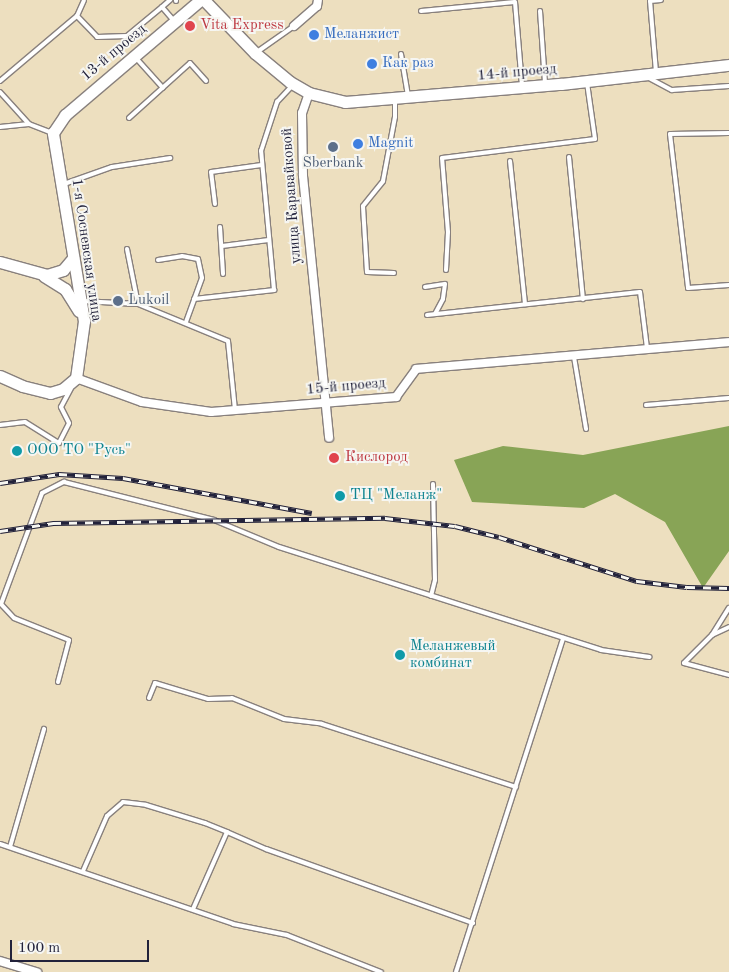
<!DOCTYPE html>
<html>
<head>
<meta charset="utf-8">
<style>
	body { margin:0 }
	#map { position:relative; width:729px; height:972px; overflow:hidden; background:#eddfbf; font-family:"Old Standard TT",serif }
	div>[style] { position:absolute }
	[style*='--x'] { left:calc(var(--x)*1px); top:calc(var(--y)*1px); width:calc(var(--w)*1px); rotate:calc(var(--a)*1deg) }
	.forest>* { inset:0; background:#88a456 }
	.roads { filter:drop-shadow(1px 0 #88807d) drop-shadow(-1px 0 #88807d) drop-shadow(0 1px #88807d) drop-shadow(0 -1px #88807d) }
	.lane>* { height:4px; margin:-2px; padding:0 2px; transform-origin:2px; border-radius:2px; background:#fff }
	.street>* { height:8px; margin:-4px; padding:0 4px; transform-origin:4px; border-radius:4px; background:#fff }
	.secondary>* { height:11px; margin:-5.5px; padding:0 5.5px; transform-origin:5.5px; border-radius:5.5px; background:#fff }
	.rail>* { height:4.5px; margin-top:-2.25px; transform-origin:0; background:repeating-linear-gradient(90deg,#f6f6f2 0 8px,#22223b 0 16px); box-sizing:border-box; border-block:1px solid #22223b }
	.dots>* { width:14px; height:14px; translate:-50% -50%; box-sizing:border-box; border:2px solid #f6f6f2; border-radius:50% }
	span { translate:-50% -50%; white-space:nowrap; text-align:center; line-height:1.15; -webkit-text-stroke:4px #f6f6f2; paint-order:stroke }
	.health-label { font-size:15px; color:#be3a42 }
	.left { translate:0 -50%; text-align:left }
	.shop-label { font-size:15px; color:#366cbe }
	.street-label { font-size:15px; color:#22223b }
	.service-label { font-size:15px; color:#4e5e75 }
	.culture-label { font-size:15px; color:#0d838f }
	.scale { position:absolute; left:10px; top:940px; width:139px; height:22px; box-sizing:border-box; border:2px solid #22223b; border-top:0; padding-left:6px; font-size:15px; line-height:18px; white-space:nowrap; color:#22223b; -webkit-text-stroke:4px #f6f6f2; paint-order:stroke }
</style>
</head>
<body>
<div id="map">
	<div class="forest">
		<i style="clip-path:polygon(729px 426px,729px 551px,703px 588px,665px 522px,615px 494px,584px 508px,472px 502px,454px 460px,503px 446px,583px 455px)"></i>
	</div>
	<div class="roads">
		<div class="lane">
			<i style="--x:176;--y:0;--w:1;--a:90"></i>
			<i style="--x:162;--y:7;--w:11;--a:-41"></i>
			<i style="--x:421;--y:11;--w:94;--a:-5.5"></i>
			<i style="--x:515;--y:2;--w:83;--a:85.2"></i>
			<i style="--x:540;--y:11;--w:72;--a:86"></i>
			<i style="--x:77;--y:16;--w:17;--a:-66"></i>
			<i style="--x:257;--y:52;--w:45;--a:-35.1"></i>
			<i style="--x:401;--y:54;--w:43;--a:80.5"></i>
			<i style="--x:136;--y:58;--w:40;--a:48"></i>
			<i style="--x:656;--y:72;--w:71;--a:-94.8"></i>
			<i style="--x:650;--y:1;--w:11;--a:-5"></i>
			<i style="--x:649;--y:78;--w:26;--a:28"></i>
			<i style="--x:672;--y:90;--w:57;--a:-4"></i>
			<i style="--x:0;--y:81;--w:101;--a:-40.2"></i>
			<i style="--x:77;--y:16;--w:29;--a:46"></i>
			<i style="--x:97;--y:37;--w:30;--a:-2"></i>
			<i style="--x:127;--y:36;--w:45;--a:-39.6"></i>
			<i style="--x:162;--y:7;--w:18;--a:49"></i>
			<i style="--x:0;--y:92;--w:43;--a:47.8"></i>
			<i style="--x:29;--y:124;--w:26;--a:21"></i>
			<i style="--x:129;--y:118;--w:82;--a:-42"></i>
			<i style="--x:190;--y:63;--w:24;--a:48"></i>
			<i style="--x:0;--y:127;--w:29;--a:-6"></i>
			<i style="--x:729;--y:133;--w:59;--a:179"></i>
			<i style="--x:670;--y:134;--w:155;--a:83.3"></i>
			<i style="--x:688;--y:288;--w:41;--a:-4.2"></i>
			<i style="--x:569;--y:157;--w:143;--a:84.4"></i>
			<i style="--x:510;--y:161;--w:144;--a:84"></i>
			<i style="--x:64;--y:184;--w:51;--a:-19.5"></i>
			<i style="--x:112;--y:167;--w:59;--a:-8.8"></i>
			<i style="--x:215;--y:204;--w:32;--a:-97"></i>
			<i style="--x:211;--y:172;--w:51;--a:-7.8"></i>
			<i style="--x:220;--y:227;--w:47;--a:86.3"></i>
			<i style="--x:222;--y:246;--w:47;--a:-7.3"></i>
			<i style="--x:127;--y:249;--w:56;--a:78.7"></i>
			<i style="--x:158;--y:260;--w:24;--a:-9"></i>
			<i style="--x:182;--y:256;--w:16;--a:11"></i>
			<i style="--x:198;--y:259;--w:19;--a:78"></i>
			<i style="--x:202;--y:278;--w:47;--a:110"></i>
			<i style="--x:446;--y:270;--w:38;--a:-87"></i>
			<i style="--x:448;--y:232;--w:74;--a:-94.6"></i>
			<i style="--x:442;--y:158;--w:154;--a:-7.1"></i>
			<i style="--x:595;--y:139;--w:57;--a:-98.1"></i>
			<i style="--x:394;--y:273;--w:27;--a:-178"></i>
			<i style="--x:367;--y:272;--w:66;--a:-93.5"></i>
			<i style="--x:363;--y:206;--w:32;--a:-51"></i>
			<i style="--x:383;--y:181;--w:65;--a:-79.4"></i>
			<i style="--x:395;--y:117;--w:17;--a:-90"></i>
			<i style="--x:425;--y:287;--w:20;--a:-9"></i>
			<i style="--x:445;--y:284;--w:15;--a:98"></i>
			<i style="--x:443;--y:299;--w:17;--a:118"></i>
			<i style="--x:194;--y:299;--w:81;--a:-6.4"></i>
			<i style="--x:274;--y:290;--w:140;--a:-95.3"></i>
			<i style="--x:261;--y:151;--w:52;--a:-71.9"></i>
			<i style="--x:277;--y:102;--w:22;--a:-47"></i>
			<i style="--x:82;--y:301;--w:56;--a:3.1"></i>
			<i style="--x:138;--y:304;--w:97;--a:22.3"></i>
			<i style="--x:228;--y:341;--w:69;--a:84.2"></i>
			<i style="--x:427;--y:315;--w:214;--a:-6.2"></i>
			<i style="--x:640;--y:292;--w:56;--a:82.9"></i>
			<i style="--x:574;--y:357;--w:73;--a:80.5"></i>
			<i style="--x:646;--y:405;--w:83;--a:-4.8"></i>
			<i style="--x:0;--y:425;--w:25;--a:-7"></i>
			<i style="--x:25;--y:422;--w:40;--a:32"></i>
			<i style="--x:59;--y:443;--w:22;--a:-63"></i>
			<i style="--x:69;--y:423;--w:18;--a:-117"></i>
			<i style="--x:61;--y:407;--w:21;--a:-62"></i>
			<i style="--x:431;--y:596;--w:16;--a:-76"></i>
			<i style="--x:435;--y:580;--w:96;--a:-91.2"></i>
			<i style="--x:712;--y:635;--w:32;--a:-58"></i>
			<i style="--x:684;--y:663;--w:40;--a:-45"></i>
			<i style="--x:712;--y:635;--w:19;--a:-25"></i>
			<i style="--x:684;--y:663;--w:47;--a:14.9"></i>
			<i style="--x:58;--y:682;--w:43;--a:-75.3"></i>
			<i style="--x:69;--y:640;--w:59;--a:-158.2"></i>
			<i style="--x:14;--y:618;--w:19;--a:-133"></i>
			<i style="--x:1;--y:604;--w:118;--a:-69.7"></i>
			<i style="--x:42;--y:493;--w:25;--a:-27"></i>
			<i style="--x:64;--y:482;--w:155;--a:14.2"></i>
			<i style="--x:214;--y:520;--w:70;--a:22.6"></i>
			<i style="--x:279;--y:547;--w:338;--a:17.7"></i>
			<i style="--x:601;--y:650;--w:49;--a:8.1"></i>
			<i style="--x:149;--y:698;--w:16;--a:-68"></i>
			<i style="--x:155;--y:683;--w:55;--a:16.8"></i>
			<i style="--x:208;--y:699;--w:24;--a:-2"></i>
			<i style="--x:232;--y:698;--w:56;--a:22"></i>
			<i style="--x:284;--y:719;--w:38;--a:7"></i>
			<i style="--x:322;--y:724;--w:204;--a:18"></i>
			<i style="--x:227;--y:832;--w:43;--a:23.6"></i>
			<i style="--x:266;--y:849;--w:220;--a:19.7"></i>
			<i style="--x:0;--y:844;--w:246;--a:18.9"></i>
			<i style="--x:233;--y:924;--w:55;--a:11.5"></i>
			<i style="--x:287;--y:935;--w:101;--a:21.5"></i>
			<i style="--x:10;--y:847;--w:123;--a:-73.9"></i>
			<i style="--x:83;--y:871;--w:60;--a:-66.4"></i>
			<i style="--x:107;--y:816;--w:21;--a:-41"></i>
			<i style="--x:123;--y:802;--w:23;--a:7"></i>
			<i style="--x:146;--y:805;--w:62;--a:17"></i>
			<i style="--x:205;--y:823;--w:24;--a:22"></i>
			<i style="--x:227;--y:832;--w:84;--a:113.8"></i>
			<i style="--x:456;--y:972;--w:351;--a:-72.2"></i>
		</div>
		<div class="street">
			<i style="--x:294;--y:26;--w:30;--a:-41"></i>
			<i style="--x:317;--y:6;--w:6;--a:-81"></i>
			<i style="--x:309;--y:93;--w:21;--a:109"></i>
			<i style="--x:302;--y:113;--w:63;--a:89.1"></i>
			<i style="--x:303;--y:176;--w:263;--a:84.3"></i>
			<i style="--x:76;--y:378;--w:70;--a:20"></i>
			<i style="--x:142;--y:402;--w:70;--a:8.2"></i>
			<i style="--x:211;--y:412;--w:186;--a:-4.6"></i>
			<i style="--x:396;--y:397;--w:34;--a:-54"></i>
			<i style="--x:416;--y:369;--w:314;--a:-4.9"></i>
			<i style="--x:0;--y:961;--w:39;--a:17"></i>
		</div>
		<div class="secondary">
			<i style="--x:204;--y:0;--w:74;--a:46.1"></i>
			<i style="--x:255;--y:53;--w:45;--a:39.6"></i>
			<i style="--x:290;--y:82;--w:22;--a:30"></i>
			<i style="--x:309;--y:93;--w:37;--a:14"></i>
			<i style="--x:345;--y:102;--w:217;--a:-4.8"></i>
			<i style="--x:561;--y:84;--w:169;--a:-6.5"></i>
			<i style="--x:0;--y:262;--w:49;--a:15.5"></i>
			<i style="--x:47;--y:275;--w:17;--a:-17"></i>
			<i style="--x:63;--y:270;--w:16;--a:-50"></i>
			<i style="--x:44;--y:276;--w:25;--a:32"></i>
			<i style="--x:65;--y:289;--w:26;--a:58"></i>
			<i style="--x:0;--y:376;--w:24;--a:24"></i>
			<i style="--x:22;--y:386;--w:29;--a:14"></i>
			<i style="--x:50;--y:393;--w:14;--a:-17"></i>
			<i style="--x:63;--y:389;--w:17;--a:-40"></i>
			<i style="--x:76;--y:378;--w:58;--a:-82"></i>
			<i style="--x:84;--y:321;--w:191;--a:-99.4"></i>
			<i style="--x:53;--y:133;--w:22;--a:-56"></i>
			<i style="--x:65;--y:115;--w:177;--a:-40.4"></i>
		</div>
	</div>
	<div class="rail">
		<i style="--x:0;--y:483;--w:60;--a:-8.7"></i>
		<i style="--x:59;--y:474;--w:64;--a:3.6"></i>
		<i style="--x:123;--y:478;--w:192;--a:10.5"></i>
		<i style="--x:0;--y:531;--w:54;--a:-8.6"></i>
		<i style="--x:53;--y:523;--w:332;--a:-0.9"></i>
		<i style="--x:385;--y:518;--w:70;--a:6.5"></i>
		<i style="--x:455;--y:526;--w:45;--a:14"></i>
		<i style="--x:499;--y:537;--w:145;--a:17.7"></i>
		<i style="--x:637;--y:581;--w:50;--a:6.8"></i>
		<i style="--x:687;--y:587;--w:42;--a:1.4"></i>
	</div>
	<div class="dots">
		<i style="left:190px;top:26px;background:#e0444e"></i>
		<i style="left:314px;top:35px;background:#3f7fe0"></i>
		<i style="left:372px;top:64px;background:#3f7fe0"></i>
		<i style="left:358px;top:144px;background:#3f7fe0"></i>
		<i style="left:333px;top:147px;background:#5c6f8a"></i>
		<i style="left:118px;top:301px;background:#5c6f8a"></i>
		<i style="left:17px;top:451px;background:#0f9aa8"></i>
		<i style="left:334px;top:458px;background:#e0444e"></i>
		<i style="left:340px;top:496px;background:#0f9aa8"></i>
		<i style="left:400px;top:655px;background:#0f9aa8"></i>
	</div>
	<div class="health-label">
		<span class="left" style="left:200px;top:26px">Vita Express</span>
		<span class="left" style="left:345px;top:458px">Кислород</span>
	</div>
	<div class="shop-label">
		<span class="left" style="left:324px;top:35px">Меланжист</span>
		<span class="left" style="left:382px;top:64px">Как раз</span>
		<span class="left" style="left:368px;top:144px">Magnit</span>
	</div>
	<div class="street-label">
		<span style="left:114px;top:53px;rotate:-40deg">13-й проезд</span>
		<span style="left:517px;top:73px;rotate:-5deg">14-й проезд</span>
		<span style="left:292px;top:196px;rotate:-94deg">улица Каравайковой</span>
		<span style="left:86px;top:250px;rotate:82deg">1-я Сосневская улица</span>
		<span style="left:346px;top:387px;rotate:-5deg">15-й проезд</span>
	</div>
	<div class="service-label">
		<span style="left:333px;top:164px">Sberbank</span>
		<span class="left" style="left:128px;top:301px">Lukoil</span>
	</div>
	<div class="culture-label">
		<span class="left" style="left:27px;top:451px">ООО ТО "Русь"</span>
		<span class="left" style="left:350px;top:496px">ТЦ "Меланж"</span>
		<span class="left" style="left:410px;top:655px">Меланжевый<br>комбинат</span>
	</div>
	<div class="scale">100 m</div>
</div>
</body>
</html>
